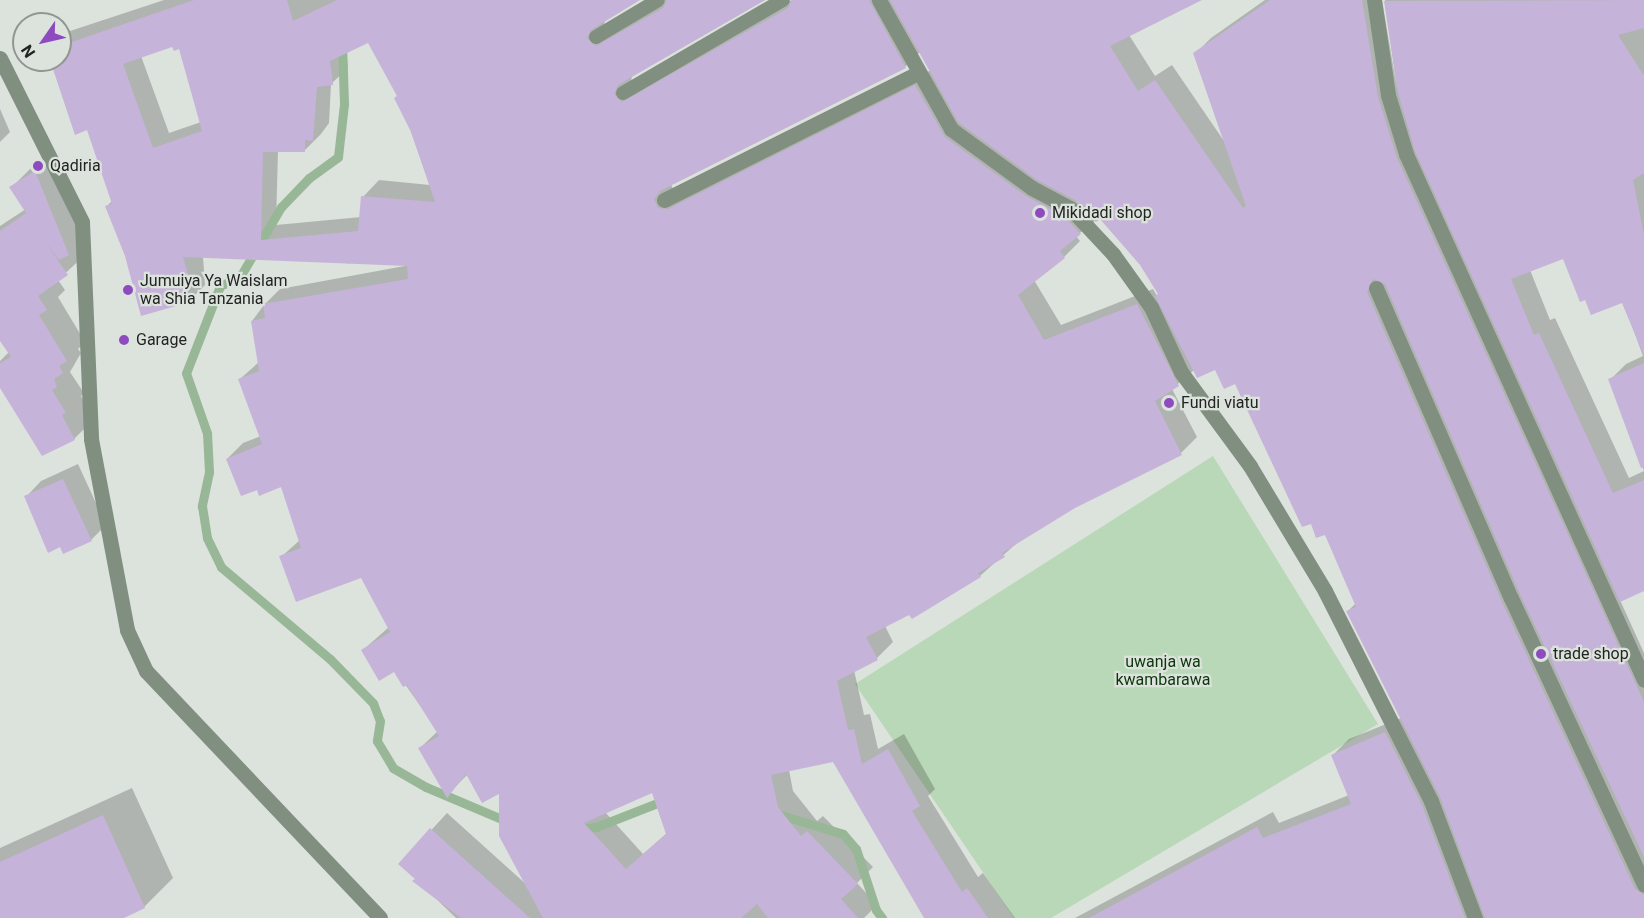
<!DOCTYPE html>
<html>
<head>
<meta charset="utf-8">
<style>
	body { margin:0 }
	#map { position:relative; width:1644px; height:918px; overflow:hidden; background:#dce2dc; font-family:Roboto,sans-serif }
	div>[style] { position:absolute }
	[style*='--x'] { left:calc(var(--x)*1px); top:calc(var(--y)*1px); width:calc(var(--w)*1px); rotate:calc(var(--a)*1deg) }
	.green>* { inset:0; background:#b9d8b7 }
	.shadow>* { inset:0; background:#0003 }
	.stream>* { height:9px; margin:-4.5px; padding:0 4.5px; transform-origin:4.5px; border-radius:4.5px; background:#98b796 }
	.building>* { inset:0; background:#c6b3d9 }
	.lane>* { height:14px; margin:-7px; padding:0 7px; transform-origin:7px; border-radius:7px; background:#818f80 }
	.street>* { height:15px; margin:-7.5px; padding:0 7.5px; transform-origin:7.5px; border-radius:7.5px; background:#818f80 }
	.dots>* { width:16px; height:16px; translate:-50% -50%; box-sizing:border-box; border:3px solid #dce2dc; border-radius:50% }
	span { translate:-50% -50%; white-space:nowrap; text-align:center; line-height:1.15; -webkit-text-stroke:4.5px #dce2dc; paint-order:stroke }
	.poi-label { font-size:16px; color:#222422 }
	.left { translate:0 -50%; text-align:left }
	.park-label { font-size:16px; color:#0b380b }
	.north { position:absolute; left:12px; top:12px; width:60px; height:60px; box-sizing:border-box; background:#dce2dc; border:2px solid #929692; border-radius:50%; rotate:236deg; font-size:16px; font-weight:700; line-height:24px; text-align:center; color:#222422 }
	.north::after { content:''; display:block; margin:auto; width:21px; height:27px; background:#8e4bbf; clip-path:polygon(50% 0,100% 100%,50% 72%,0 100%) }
</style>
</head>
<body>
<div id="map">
	<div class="green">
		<i style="clip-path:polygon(1213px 456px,1378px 724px,1051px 918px,1014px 918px,855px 684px)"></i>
	</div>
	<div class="shadow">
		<i style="clip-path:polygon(evenodd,164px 0,638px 0,605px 19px,604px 26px,618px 29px,666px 0,765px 0,632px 76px,631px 82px,645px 85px,792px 0,1199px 0,1129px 35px,1155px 76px,1172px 65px,1224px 141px,1195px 54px,1211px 38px,1265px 0,1382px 0,1397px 89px,1385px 0,1644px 0,1644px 471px,1610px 380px,1626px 364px,1643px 356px,1623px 301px,1564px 257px,1530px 270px,1550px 320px,1555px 318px,1629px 478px,1644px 471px,1644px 589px,1620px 600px,1644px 653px,1644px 918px,1075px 918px,1273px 812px,1279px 823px,1349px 795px,1333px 755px,1349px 739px,1401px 718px,1348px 611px,1356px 603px,1325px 533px,1312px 522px,1235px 382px,1216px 368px,1194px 370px,1172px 389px,1197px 437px,1181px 453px,1075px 506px,1018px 542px,980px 576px,885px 626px,893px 642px,877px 658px,854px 670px,864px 715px,870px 714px,878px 749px,904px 734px,935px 789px,928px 796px,978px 877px,983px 873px,1015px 918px,926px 918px,833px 760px,789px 770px,793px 791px,817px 821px,823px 816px,873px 867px,857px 883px,877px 905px,864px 918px,456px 918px,400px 864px,447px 813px,527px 885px,501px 791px,468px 774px,447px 795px,420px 748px,438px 731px,395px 670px,363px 650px,389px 627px,361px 576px,281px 557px,300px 540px,282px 485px,258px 488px,227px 459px,243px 443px,261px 436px,240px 379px,259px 362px,252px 321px,264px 305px,280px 289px,410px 265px,203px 257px,205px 285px,189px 301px,126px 255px,107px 206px,112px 201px,82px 111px,51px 60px,60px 60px,60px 36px,64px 33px,164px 0,369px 41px,398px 95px,430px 185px,379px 180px,363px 197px,361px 217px,276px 225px,278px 151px,305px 150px,321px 134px,329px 123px,331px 84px,348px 68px,346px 51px,369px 41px,164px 0,173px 45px,180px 47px,201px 122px,169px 133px,141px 56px,173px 45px,164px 0,921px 51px,931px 70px,686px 193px,674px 192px,671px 184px,905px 67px,921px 51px,164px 0,1100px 217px,1141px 264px,1160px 293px,1157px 296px,1153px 289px,1061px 325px,1034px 280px,1064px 257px,1080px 241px,1076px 236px,1100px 217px,164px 0,653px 791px,667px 833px,643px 854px,605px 812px,653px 791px)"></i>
		<i style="clip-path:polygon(0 109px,10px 132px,0 142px)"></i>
		<i style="clip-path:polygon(54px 154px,85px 255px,58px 280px,65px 290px,58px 297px,85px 342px,78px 349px,81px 353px,70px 372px,84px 393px,81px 396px,93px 420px,74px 439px,0 385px,0 361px,9px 352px,0 338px,0 226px,26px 209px,11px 188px,30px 169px)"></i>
		<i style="clip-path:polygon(78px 464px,106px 525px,91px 540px,61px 545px,26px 497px,41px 481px)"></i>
		<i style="clip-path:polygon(132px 788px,173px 878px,144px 907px,120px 918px,0 918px,0 848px)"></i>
	</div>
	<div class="stream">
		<i style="--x:342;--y:43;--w:61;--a:88.1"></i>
		<i style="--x:344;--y:104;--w:53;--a:96.5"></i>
		<i style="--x:338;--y:157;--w:36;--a:144"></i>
		<i style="--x:309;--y:178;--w:40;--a:134"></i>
		<i style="--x:281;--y:207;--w:81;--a:120.4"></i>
		<i style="--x:240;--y:277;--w:22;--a:156"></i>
		<i style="--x:220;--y:286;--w:93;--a:111.3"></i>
		<i style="--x:186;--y:373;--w:64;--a:70.7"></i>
		<i style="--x:207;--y:433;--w:39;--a:87"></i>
		<i style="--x:209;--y:472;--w:35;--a:102"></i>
		<i style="--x:202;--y:506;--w:32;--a:81"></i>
		<i style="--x:207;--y:538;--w:32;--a:64"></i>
		<i style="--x:221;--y:567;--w:143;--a:40.2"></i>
		<i style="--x:330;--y:659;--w:62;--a:45.7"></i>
		<i style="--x:373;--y:703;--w:19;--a:69"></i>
		<i style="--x:380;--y:721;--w:20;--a:99"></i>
		<i style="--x:377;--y:741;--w:31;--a:59"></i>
		<i style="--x:393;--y:768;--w:38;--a:30"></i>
		<i style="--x:426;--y:787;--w:90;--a:22.9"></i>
		<i style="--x:774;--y:813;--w:72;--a:16.9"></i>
		<i style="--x:843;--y:834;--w:20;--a:49"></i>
		<i style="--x:856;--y:849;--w:64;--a:71.8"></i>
		<i style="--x:876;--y:910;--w:10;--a:53"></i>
		<i style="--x:579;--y:829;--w:17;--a:-7"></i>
		<i style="--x:596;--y:827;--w:74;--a:-21.4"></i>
	</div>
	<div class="building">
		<i style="clip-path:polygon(evenodd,194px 0,287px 0,293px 21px,337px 0,640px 0,591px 30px,587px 38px,596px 46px,663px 8px,667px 0,765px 0,618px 85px,614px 94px,622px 102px,788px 8px,792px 0,869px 0,906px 68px,660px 191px,654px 199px,658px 208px,668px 209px,915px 85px,945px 137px,1026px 196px,1064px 216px,1081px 234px,1060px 251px,1065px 258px,1018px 295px,1044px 340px,1137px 304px,1179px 386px,1155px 401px,1182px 455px,1075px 508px,1002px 553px,1005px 557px,978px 573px,981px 577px,912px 619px,909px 615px,866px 637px,878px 660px,837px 681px,848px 730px,854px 729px,862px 764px,888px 749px,920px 806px,912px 811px,962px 892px,967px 888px,988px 918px,924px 918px,833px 762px,771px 775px,778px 807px,801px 836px,807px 831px,858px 884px,841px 899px,858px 918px,768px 918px,757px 904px,741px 918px,543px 918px,499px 836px,499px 794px,482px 803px,466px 774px,447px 798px,418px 748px,439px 736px,407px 685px,403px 687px,394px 672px,379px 681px,361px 650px,390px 632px,361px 578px,296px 602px,279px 556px,301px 548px,281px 487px,259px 496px,257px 490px,241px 496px,226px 459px,262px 444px,238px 379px,259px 371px,251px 321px,265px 318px,263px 304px,408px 279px,407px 266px,183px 257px,192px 287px,186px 289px,190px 302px,141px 316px,125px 256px,105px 206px,112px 204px,87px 130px,75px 135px,50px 60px,60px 60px,60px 46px,194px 0,368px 43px,397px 96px,394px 98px,411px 132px,435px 202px,361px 196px,358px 231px,261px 240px,263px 152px,305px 152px,305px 140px,313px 141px,317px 87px,333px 85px,330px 61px,368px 43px,194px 0,172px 47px,174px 51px,179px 49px,202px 131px,153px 148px,123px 64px,172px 47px,194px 0,652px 793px,666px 834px,626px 869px,584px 823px,652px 793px)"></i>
		<i style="clip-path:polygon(890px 0,1202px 0,1110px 46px,1138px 91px,1155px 80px,1243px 208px,1246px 206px,1193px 53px,1270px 0,1362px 0,1378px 97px,1397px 158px,1644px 702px,1644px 857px,1520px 594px,1385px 284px,1373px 279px,1367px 292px,1502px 602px,1635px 889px,1644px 895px,1644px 918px,1485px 918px,1440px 797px,1346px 611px,1356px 607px,1325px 535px,1316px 538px,1311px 524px,1302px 527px,1235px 384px,1224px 389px,1215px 370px,1197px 378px,1155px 296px,1158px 294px,1140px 265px,1100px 219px,1096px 222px,1075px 200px,1037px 180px,958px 122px)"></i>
		<i style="clip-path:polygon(1644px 0,1644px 28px,1618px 35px,1644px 76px,1644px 173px,1633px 180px,1644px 235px,1644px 356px,1622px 303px,1591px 315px,1585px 300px,1580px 302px,1563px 259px,1511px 279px,1534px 335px,1539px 333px,1613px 493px,1644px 480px,1644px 591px,1620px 602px,1415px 151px,1398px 93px,1384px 1px)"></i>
		<i style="clip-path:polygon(35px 171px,69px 255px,59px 260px,46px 243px,68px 275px,38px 296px,47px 310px,39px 315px,67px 361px,59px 366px,63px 373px,54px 379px,57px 387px,52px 390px,66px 413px,62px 415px,75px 440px,42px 456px,0 388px,0 363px,11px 357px,0 341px,0 231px,26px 213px,9px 187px)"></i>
		<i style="clip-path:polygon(1644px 363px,1644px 467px,1641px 468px,1608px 379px)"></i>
		<i style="clip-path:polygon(63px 479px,92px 541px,63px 554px,60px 547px,48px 553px,24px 496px)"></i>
		<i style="clip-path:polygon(1385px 732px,1422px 805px,1465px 918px,1089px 918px,1257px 827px,1263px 838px,1351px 804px,1331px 755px)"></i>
		<i style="clip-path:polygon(103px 815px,145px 908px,124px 918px,0 918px,0 862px)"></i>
		<i style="clip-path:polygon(430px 828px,453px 849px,530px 918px,461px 918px,412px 881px,415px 879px,398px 864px)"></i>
	</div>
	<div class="lane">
		<i style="--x:596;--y:37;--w:72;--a:-30.8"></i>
		<i style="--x:623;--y:93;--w:185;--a:-30.2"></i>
	</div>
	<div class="street">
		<i style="--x:879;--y:0;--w:148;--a:60.8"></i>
		<i style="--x:951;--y:129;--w:100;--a:36.1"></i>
		<i style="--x:1032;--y:188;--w:43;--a:27.8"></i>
		<i style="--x:1070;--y:208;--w:63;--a:46.9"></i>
		<i style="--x:1113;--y:254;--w:65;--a:54.4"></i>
		<i style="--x:1151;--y:307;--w:72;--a:65.2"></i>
		<i style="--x:1181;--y:372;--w:117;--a:53.7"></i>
		<i style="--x:1250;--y:466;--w:146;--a:59"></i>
		<i style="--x:1325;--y:591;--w:235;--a:63.2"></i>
		<i style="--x:1431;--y:801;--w:125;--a:69.4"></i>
		<i style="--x:1374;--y:0;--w:96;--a:81.6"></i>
		<i style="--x:1388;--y:95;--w:62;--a:73"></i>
		<i style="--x:1406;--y:154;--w:577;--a:65.65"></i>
		<i style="--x:0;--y:58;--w:183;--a:63.4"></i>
		<i style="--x:82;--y:222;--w:217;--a:87.6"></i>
		<i style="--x:91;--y:439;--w:194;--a:79.3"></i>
		<i style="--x:127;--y:630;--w:45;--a:65.1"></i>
		<i style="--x:146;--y:671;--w:340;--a:46.5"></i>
		<i style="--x:664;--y:200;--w:284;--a:-26.6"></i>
		<i style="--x:1376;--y:288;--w:338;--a:66.5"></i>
		<i style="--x:1511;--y:598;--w:316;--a:65.1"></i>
	</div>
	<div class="dots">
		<i style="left:38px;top:166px;background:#8e4bbf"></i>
		<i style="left:1040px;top:213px;background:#8e4bbf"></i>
		<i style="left:128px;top:290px;background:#8e4bbf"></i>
		<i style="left:124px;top:340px;background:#8e4bbf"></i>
		<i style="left:1169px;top:403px;background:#8e4bbf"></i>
		<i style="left:1541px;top:654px;background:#8e4bbf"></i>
	</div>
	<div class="poi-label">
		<span class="left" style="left:50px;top:166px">Qadiria</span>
		<span class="left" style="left:1052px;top:213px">Mikidadi shop</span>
		<span class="left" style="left:140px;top:290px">Jumuiya Ya Waislam<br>wa Shia Tanzania</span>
		<span class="left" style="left:136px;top:340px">Garage</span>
		<span class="left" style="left:1181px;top:403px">Fundi viatu</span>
		<span class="left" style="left:1553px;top:654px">trade shop</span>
	</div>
	<div class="park-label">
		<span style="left:1163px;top:671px">uwanja wa<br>kwambarawa</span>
	</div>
	<div class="north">N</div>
</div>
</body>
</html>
